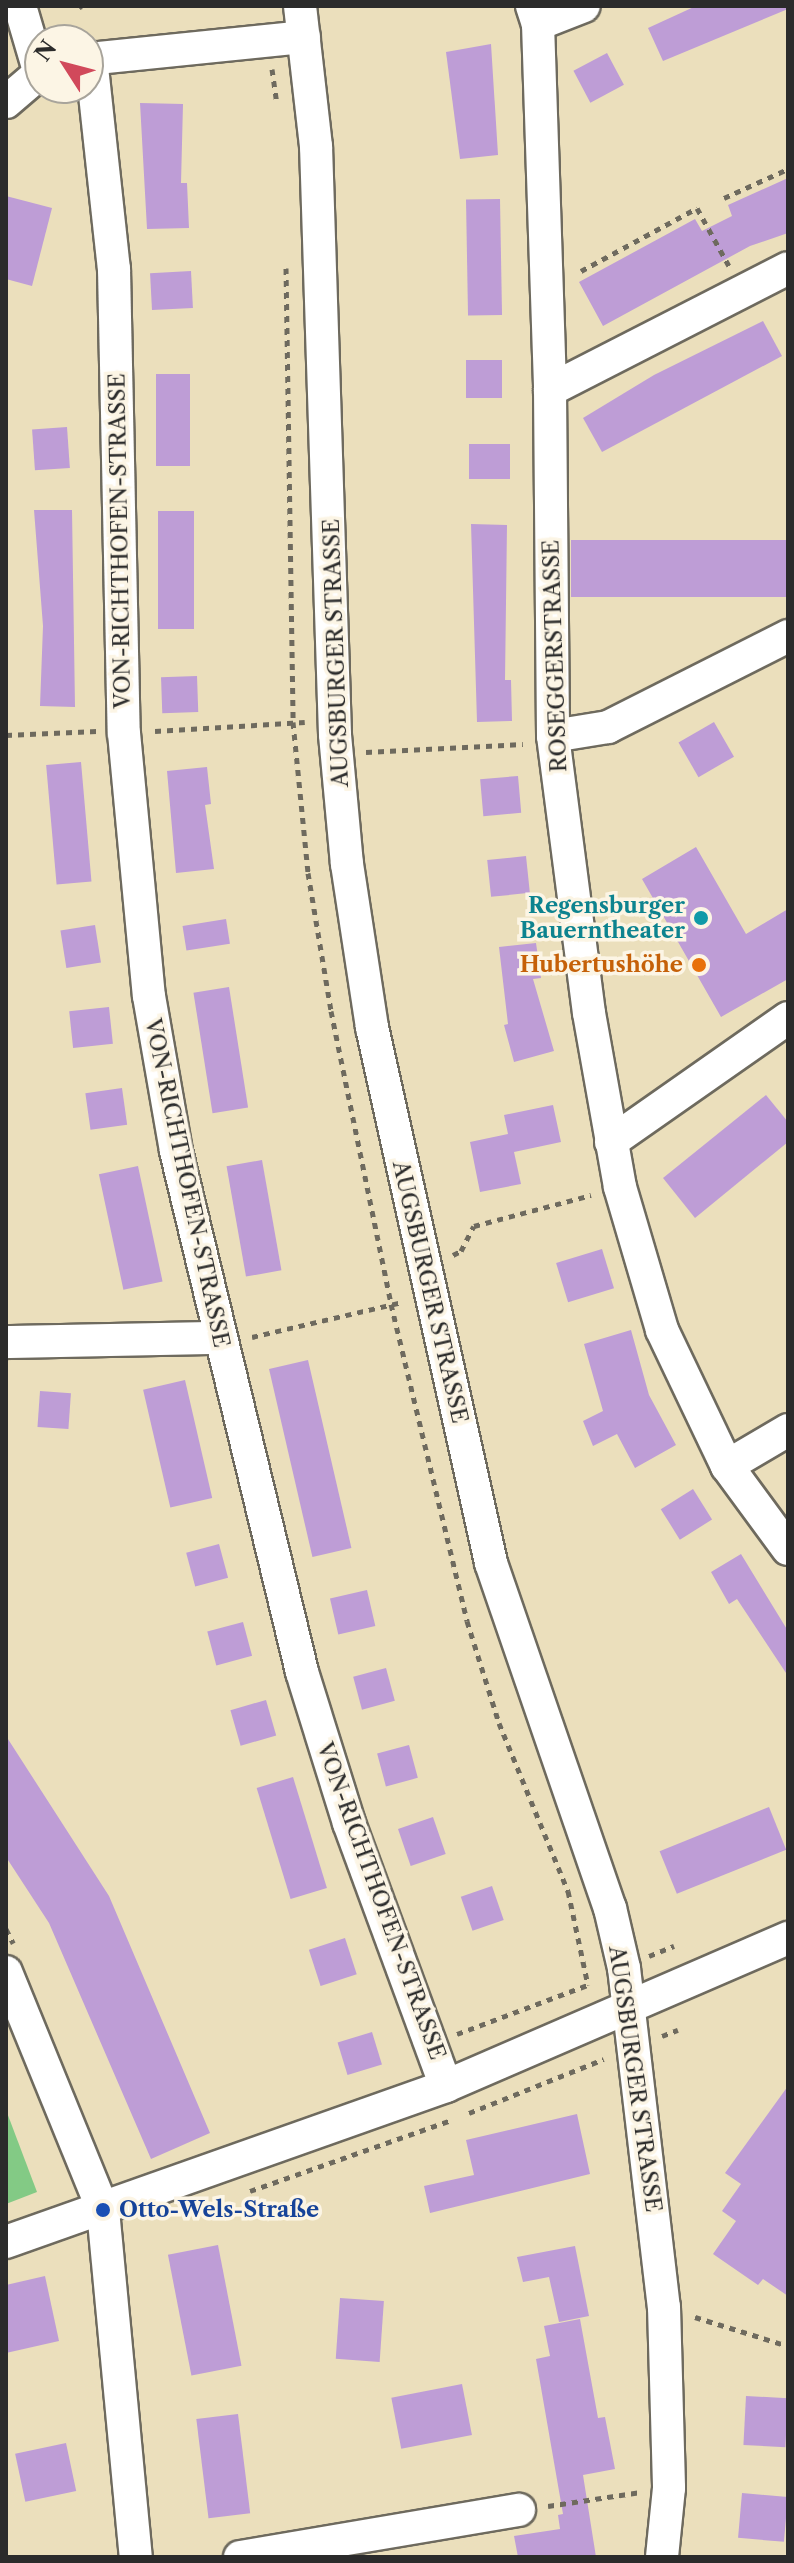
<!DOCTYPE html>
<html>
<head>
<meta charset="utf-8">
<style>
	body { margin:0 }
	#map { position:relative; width:794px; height:2563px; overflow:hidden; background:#ebdfbc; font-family:"Libre Caslon Text",serif }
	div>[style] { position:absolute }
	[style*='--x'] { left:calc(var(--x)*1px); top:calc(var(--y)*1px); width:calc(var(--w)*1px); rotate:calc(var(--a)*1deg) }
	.green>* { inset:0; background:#83ca85 }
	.building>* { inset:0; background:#be9dd6; transform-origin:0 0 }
	.path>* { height:5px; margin-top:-2.5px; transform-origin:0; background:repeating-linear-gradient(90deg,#6e6a5e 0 6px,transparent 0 12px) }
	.roads { filter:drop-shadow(2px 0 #6e6a5e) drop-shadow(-2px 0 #6e6a5e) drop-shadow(0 2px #6e6a5e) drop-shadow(0 -2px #6e6a5e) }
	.minor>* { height:32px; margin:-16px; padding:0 16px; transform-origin:16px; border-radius:16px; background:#fff }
	.dots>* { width:22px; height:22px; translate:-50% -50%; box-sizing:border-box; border:4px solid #fcf5e5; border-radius:50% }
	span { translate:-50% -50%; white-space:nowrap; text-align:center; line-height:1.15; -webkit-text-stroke:7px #fcf5e5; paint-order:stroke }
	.street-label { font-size:22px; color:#2b2b2b }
	.culture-label { font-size:22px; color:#0d838f; font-weight:700 }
	.right { translate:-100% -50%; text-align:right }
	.food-label { font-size:22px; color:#c56008; font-weight:700 }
	.transit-label { font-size:22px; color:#164399; font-weight:700 }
	.left { translate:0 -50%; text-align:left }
	.frame { position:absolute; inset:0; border:8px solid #2b2b2b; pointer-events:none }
	.north { position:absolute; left:24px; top:24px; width:80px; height:80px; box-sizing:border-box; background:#fcf5e5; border:2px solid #a8a49b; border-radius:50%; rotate:306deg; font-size:22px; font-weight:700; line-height:32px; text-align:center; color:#2b2b2b }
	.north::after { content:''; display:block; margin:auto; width:28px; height:36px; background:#d1495b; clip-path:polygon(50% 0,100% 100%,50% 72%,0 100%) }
</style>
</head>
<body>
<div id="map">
	<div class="green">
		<i style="clip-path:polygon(6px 2110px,37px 2192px,6px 2204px)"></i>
	</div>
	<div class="building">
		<i style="clip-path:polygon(696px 6px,788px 6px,788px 9px,663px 61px,648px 28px)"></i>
		<i style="clip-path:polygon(491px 44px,498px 155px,460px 159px,446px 52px)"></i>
		<i style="left:607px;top:53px;width:36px;height:38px;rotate:62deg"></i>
		<i style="clip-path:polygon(140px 103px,183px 104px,181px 183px,187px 183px,189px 228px,147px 229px)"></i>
		<i style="clip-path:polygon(788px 178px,788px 233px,750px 246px,603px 326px,579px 282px,695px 219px,702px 231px,732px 216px,728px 205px)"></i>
		<i style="clip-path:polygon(6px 196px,52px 208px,32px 286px,6px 279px)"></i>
		<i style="left:500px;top:199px;width:116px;height:34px;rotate:89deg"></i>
		<i style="left:191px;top:271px;width:37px;height:41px;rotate:87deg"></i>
		<i style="clip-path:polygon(763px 321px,782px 356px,602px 452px,583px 418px,654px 375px)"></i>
		<i style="left:466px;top:360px;width:36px;height:38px"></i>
		<i style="left:190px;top:374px;width:92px;height:34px;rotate:90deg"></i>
		<i style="left:67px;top:427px;width:41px;height:35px;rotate:86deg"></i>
		<i style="left:469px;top:444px;width:41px;height:35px"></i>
		<i style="clip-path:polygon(34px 510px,72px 510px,75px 707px,40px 706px,43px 626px)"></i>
		<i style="left:158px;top:511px;width:36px;height:118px"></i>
		<i style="clip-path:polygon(471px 524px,507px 525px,505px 680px,511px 680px,512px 721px,477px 722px)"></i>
		<i style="left:788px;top:540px;width:57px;height:217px;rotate:90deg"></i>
		<i style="left:197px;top:676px;width:36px;height:36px;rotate:88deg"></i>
		<i style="left:714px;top:722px;width:40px;height:41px;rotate:60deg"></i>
		<i style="left:81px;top:762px;width:120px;height:35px;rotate:85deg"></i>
		<i style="clip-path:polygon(207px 767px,211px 804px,205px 805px,214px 869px,176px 873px,167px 771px)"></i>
		<i style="left:518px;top:776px;width:37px;height:38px;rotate:85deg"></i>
		<i style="clip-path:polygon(696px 847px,746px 934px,788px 909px,788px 979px,721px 1017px,642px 879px)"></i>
		<i style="left:526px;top:856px;width:37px;height:39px;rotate:84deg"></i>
		<i style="left:226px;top:919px;width:25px;height:44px;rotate:81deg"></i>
		<i style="left:95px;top:925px;width:38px;height:35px;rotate:81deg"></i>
		<i style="clip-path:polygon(536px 943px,541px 978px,533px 979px,554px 1051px,514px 1062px,504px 1025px,508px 1024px,499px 947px)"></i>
		<i style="left:229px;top:987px;width:122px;height:36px;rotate:81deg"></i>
		<i style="left:109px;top:1007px;width:37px;height:40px;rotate:84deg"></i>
		<i style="left:122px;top:1088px;width:37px;height:37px;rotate:82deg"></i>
		<i style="clip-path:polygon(766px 1095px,788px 1122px,788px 1142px,695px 1218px,663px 1178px)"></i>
		<i style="clip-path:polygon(553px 1105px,561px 1142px,514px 1152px,521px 1184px,480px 1192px,470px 1142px,508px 1134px,504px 1115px)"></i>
		<i style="left:262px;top:1160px;width:112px;height:36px;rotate:80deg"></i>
		<i style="left:138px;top:1166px;width:118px;height:40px;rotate:78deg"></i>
		<i style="left:602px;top:1249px;width:41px;height:48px;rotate:73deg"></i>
		<i style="clip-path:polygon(631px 1330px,649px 1395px,676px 1445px,635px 1468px,617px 1434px,593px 1446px,583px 1421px,603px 1411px,584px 1344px)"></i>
		<i style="left:308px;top:1360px;width:193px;height:40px;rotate:77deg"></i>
		<i style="left:185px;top:1380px;width:121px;height:43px;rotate:77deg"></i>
		<i style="left:40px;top:1391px;width:31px;height:36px;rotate:4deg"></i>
		<i style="left:693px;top:1489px;width:36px;height:38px;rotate:58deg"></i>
		<i style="left:219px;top:1544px;width:35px;height:34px;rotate:75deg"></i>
		<i style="clip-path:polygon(741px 1554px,788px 1631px,788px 1676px,737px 1599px,729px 1604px,711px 1572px)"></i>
		<i style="left:367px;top:1590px;width:37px;height:38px;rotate:77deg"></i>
		<i style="left:243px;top:1622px;width:35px;height:37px;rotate:75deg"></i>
		<i style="left:386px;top:1668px;width:34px;height:34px;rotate:75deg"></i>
		<i style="left:266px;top:1700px;width:37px;height:37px;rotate:74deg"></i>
		<i style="clip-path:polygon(6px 1736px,109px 1896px,210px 2133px,151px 2159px,49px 1923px,6px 1857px)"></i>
		<i style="left:409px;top:1745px;width:34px;height:33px;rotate:75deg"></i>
		<i style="left:293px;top:1777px;width:116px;height:38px;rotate:73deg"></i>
		<i style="left:769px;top:1807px;width:46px;height:118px;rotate:68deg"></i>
		<i style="left:433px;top:1817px;width:39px;height:37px;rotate:71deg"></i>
		<i style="left:492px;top:1886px;width:36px;height:33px;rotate:71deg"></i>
		<i style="left:345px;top:1938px;width:38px;height:38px;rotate:72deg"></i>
		<i style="left:372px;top:2032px;width:34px;height:36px;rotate:73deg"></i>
		<i style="clip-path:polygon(788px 2086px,788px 2296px,763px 2279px,758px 2285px,713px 2254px,736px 2221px,722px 2211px,741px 2184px,725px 2173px)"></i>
		<i style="clip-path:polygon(577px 2114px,590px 2174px,430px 2213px,424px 2186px,474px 2175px,466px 2140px)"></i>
		<i style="left:218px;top:2245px;width:123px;height:51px;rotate:79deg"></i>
		<i style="clip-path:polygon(575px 2246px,589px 2316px,559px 2322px,549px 2277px,523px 2282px,517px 2257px)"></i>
		<i style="clip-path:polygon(45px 2276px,59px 2341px,6px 2353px,6px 2285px)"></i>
		<i style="left:340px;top:2298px;width:44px;height:61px;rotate:4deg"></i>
		<i style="clip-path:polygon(580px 2319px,598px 2418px,605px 2417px,615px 2469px,583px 2475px,596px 2557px,518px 2557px,514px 2536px,560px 2529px,558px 2515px,563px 2514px,536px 2359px,550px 2356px,544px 2326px)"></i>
		<i style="left:462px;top:2384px;width:52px;height:72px;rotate:79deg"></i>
		<i style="left:746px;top:2396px;width:42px;height:49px;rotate:3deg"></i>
		<i style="left:238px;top:2414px;width:100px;height:42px;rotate:83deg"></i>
		<i style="left:66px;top:2443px;width:49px;height:52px;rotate:78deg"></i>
		<i style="left:742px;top:2493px;width:46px;height:45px;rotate:5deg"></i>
	</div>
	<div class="path">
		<i style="--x:79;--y:7;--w:3;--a:-18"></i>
		<i style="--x:272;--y:69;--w:34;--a:82"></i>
		<i style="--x:724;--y:198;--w:70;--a:-24.4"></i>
		<i style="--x:286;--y:268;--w:454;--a:89.1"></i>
		<i style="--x:293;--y:722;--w:152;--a:84.3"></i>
		<i style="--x:308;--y:873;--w:140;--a:80.5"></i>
		<i style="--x:331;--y:1011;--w:299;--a:78.4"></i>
		<i style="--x:391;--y:1304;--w:326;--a:76.5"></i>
		<i style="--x:467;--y:1621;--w:107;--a:72.6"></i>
		<i style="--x:499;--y:1723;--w:182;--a:67.7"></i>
		<i style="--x:568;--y:1891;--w:96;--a:78"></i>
		<i style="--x:581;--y:271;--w:132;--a:-28.5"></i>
		<i style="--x:697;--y:208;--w:66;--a:61.1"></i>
		<i style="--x:155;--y:731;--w:150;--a:-3.4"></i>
		<i style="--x:6;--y:735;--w:91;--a:-2.5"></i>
		<i style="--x:366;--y:752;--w:157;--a:-2.9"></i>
		<i style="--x:453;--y:1255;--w:9;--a:-27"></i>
		<i style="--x:461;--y:1251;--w:28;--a:-63"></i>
		<i style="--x:474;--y:1226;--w:121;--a:-14.8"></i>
		<i style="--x:252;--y:1337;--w:154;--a:-13.1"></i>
		<i style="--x:6;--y:1929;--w:16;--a:63"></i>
		<i style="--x:649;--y:1956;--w:27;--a:-22"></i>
		<i style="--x:457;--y:2034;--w:142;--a:-20.6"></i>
		<i style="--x:662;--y:2036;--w:17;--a:-21"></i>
		<i style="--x:469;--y:2113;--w:145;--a:-21.8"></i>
		<i style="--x:250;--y:2191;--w:214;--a:-19.4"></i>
		<i style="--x:695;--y:2317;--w:97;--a:17.3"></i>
		<i style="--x:548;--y:2506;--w:94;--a:-8.6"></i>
	</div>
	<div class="roads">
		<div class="minor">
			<i style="--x:20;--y:6;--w:71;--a:73.6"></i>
			<i style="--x:300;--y:6;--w:141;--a:83.5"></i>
			<i style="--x:316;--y:146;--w:589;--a:88.15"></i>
			<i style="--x:335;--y:735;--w:130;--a:84.7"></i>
			<i style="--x:347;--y:864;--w:165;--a:81.3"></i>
			<i style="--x:372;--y:1027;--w:549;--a:77.48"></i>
			<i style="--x:491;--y:1563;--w:365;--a:71"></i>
			<i style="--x:610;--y:1908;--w:62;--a:76.9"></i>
			<i style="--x:624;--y:1968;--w:341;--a:83.3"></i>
			<i style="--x:664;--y:2307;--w:181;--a:88.4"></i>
			<i style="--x:669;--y:2488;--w:69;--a:95.8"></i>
			<i style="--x:532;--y:6;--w:19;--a:72"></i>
			<i style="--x:538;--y:24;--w:366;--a:88.1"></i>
			<i style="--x:550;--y:390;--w:346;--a:89.5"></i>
			<i style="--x:553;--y:736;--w:279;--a:82.6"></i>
			<i style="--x:589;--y:1013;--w:177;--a:79.9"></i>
			<i style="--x:620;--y:1187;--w:149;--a:73.6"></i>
			<i style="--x:662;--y:1330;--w:151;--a:64.5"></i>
			<i style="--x:727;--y:1466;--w:103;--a:53.7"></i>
			<i style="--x:538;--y:24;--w:49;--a:-21.4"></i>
			<i style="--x:91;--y:58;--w:212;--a:83.8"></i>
			<i style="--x:114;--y:269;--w:464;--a:88.8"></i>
			<i style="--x:124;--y:733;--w:264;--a:84.6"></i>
			<i style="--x:149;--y:996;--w:157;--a:80.1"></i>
			<i style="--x:176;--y:1151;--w:536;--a:76.4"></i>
			<i style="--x:302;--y:1672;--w:158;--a:72.7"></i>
			<i style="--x:349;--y:1823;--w:280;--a:69.8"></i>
			<i style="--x:88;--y:59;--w:217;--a:-5.8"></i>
			<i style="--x:6;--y:102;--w:45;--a:-40.5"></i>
			<i style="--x:550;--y:390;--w:267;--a:-27.1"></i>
			<i style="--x:553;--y:736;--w:56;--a:-9.3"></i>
			<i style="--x:608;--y:727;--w:202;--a:-26.8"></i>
			<i style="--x:611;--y:1142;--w:216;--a:-35"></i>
			<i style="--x:6;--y:1342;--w:213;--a:-1.1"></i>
			<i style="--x:727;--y:1466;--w:71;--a:-30.5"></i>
			<i style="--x:6;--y:1972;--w:257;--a:67.8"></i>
			<i style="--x:103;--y:2210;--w:349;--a:84.6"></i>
			<i style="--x:6;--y:2242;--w:467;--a:-19.5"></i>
			<i style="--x:446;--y:2086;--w:373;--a:-23.4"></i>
			<i style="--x:240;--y:2557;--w:283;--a:-9.6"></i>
		</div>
	</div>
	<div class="dots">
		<i style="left:701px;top:918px;background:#0f9aa8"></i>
		<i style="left:699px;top:965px;background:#e8710a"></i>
		<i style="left:103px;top:2210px;background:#1a4fb4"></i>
	</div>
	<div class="street-label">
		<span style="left:120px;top:541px;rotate:-91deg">VON-RICHTHOFEN-STRASSE</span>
		<span style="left:336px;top:653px;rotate:-92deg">AUGSBURGER STRASSE</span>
		<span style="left:555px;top:656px;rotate:-92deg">ROSEGGERSTRASSE</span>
		<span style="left:187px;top:1183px;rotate:78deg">VON-RICHTHOFEN-STRASSE</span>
		<span style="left:430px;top:1292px;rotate:77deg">AUGSBURGER STRASSE</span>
		<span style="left:381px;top:1901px;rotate:70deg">VON-RICHTHOFEN-STRASSE</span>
		<span style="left:635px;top:2079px;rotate:82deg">AUGSBURGER STRASSE</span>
	</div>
	<div class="culture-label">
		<span class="right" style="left:685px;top:918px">Regensburger<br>Bauerntheater</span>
	</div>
	<div class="food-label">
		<span class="right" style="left:683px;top:965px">Hubertushöhe</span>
	</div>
	<div class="transit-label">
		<span class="left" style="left:119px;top:2210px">Otto-Wels-Straße</span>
	</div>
	<div class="frame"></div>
	<div class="north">N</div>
</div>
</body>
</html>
